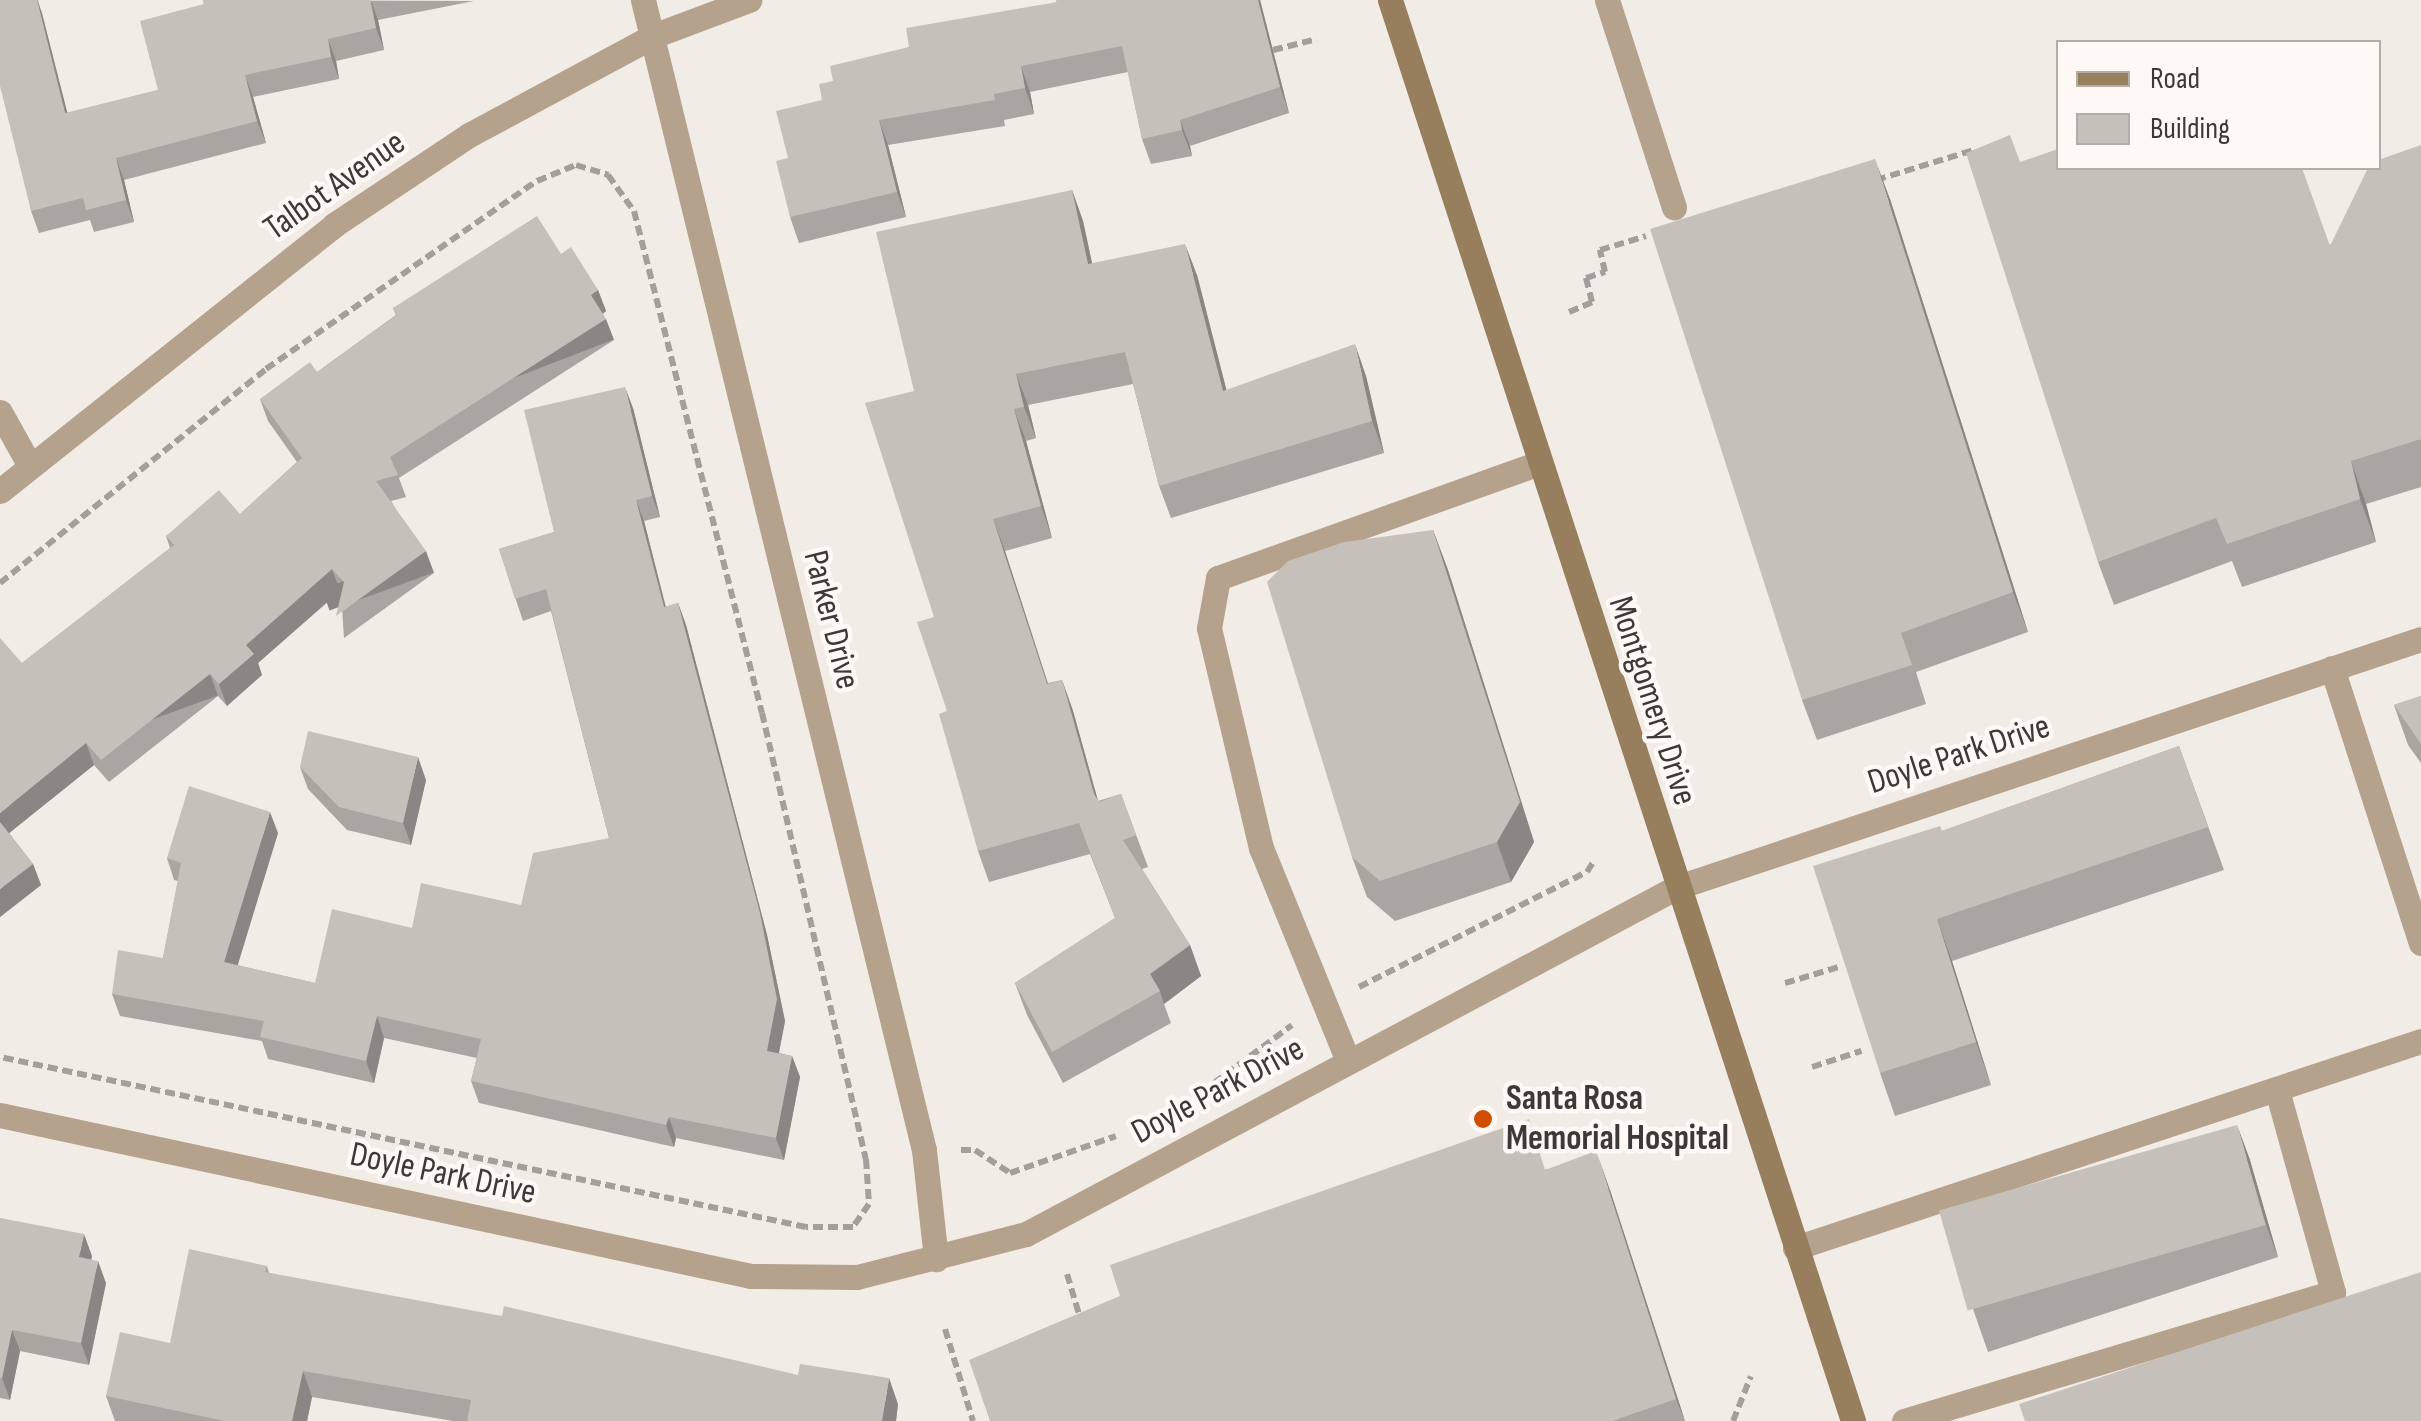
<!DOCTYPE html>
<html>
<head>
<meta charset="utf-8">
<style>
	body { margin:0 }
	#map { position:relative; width:2421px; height:1421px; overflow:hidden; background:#f2ece7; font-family:"Sofia Sans Condensed",sans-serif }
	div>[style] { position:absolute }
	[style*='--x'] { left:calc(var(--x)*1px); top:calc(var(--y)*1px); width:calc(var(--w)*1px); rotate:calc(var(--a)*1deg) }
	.path>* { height:6px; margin-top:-3px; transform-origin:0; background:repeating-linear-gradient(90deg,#a49f9c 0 10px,transparent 0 15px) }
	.service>* { height:25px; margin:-12.5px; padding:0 12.5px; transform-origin:12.5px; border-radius:12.5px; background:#b4a28c }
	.minor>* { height:25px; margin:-12.5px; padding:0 12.5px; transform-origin:12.5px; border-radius:12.5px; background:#b4a28c }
	.secondary>* { height:25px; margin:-12.5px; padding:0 12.5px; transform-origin:12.5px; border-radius:12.5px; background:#977e5c }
	.wall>* { inset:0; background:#aaa5a1 }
	.shaded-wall>* { inset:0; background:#8b8683; transform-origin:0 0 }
	.building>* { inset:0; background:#c6c0bb; transform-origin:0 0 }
	.dots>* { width:28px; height:28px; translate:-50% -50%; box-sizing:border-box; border:5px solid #fff9f5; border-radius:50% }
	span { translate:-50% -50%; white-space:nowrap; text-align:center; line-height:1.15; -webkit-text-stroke:9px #fff9f5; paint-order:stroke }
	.street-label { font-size:35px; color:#3c3a38 }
	.poi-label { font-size:35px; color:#3c3a38; font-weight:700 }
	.left { translate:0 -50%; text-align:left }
	.legend { position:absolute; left:2056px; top:40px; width:325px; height:130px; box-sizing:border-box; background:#fff9f5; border:2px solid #b1ada9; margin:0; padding:12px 18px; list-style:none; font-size:30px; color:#3c3a38 }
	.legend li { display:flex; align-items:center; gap:20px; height:50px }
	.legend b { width:50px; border:2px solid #b1ada9 }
</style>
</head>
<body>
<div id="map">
	<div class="path">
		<i style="--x:1273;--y:50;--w:45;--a:-14"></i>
		<i style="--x:1876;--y:180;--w:102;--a:-17"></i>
		<i style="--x:1569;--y:312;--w:25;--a:-23"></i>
		<i style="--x:1592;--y:302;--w:25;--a:-104"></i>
		<i style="--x:1586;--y:278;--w:20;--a:-18"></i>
		<i style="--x:1605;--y:272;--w:23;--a:-103"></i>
		<i style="--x:1600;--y:250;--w:48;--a:-16.9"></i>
		<i style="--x:0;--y:583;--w:341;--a:-38.8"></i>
		<i style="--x:266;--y:369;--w:330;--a:-34.8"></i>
		<i style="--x:537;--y:181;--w:42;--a:-22.3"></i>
		<i style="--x:576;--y:165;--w:34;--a:17"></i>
		<i style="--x:608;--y:175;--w:44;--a:54.2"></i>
		<i style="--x:634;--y:211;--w:518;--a:75.7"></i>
		<i style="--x:762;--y:713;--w:458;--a:76.9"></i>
		<i style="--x:866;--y:1159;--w:45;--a:86.2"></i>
		<i style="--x:869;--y:1204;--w:28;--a:125"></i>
		<i style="--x:853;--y:1227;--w:47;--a:180"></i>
		<i style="--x:806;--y:1227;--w:824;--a:-168.09"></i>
		<i style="--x:1785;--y:983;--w:59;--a:-16.6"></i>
		<i style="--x:1359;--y:987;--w:255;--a:-26.8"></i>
		<i style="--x:1587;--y:872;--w:13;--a:-58"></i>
		<i style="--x:1812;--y:1067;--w:52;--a:-18.1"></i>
		<i style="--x:1214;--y:1083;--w:97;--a:-36.6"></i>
		<i style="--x:961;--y:1150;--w:14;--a:0"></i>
		<i style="--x:975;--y:1150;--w:42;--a:33.3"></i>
		<i style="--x:1010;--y:1173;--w:112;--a:-19.2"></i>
		<i style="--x:1067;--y:1274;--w:49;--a:73.4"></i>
		<i style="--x:945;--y:1329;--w:96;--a:73.1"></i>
		<i style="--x:1733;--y:1421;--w:48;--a:-68.2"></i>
	</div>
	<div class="service">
		<i style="--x:1607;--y:0;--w:218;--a:72.1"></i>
		<i style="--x:2332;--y:668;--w:289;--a:72.1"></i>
		<i style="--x:1348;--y:1061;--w:230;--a:-112.2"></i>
		<i style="--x:1261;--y:848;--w:226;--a:-103.3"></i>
		<i style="--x:1209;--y:628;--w:51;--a:-79.8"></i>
		<i style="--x:1218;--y:578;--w:341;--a:-19.7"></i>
		<i style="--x:1795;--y:1248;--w:659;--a:-18.3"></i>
		<i style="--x:1904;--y:1421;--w:448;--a:-16.7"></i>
		<i style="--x:2333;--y:1292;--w:210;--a:-105.5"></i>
	</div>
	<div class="minor">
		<i style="--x:643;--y:0;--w:1184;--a:76.27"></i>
		<i style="--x:924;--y:1150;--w:110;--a:83.7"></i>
		<i style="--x:0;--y:412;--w:62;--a:60.9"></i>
		<i style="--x:0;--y:491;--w:427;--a:-38.5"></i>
		<i style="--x:334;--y:225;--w:162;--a:-33.7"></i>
		<i style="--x:469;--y:135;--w:209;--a:-28.3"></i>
		<i style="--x:653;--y:36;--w:103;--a:-20.6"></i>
		<i style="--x:0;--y:1115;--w:768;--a:12.1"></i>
		<i style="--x:751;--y:1276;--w:106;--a:0.5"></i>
		<i style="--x:857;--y:1277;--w:174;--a:-14.3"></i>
		<i style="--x:1026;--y:1234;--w:735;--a:-28.06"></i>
		<i style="--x:1675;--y:888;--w:786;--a:-18.46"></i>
	</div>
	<div class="secondary">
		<i style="--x:1390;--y:0;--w:1495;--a:71.95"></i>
	</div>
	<div class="wall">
		<i style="clip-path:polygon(0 0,38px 0,67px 113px,158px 90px,204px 4px,203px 0,474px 1px,378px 20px,384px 50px,336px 61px,339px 79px,253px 97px,266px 143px,124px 180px,134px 222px,94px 232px,90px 220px,39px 233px,31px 211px)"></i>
		<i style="clip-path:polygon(1056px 0,1260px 0,1289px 113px,1190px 146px,1192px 156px,1151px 164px,1142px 139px,1128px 72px,1030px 92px,1034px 114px,1004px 120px,1005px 126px,888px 145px,906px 217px,799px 243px,790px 217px,788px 158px,833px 81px,909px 47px,1057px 2px)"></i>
		<i style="clip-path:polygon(2421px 145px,2421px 487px,2366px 504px,2376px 542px,2242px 587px,2232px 561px,2114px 605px,2098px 562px,2020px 162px,2330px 245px)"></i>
		<i style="clip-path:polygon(1072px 190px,1083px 221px,1092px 263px,1197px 275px,1226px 390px,1366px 376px,1384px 453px,1171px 518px,1159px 486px,1133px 384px,1028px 405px,1036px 438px,1026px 441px,1052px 538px,1005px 551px,1048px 683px,1062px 680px,1073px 711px,1098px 801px,1121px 794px,1148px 867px,1142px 869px,1190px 945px,1201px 976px,1164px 1004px,1171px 1023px,1063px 1083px,1027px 1015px,1015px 983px,1115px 918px,1090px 854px,989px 882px,978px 851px,947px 711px,934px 617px,914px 391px)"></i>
		<i style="clip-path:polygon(1890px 199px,2028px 632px,1916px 672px,1926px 704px,1817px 740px,1802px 700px)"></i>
		<i style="clip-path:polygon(561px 254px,598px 290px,606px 311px,603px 314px,614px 340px,399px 478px,406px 497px,391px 501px,434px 573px,344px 638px,341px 593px,340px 591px,258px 663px,262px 675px,227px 706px,218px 696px,109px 782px,94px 765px,9px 833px,33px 864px,41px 885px,0 917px,22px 663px,170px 548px,166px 536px,240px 514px,297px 462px,268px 421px,260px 399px,317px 372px,396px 315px,393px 308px)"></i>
		<i style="clip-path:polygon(633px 408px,660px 517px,644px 521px,666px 607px,678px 603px,686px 625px,767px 935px,785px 1021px,779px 1053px,792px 1056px,800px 1077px,784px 1160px,676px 1138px,674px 1147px,479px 1103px,471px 1081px,477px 1058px,384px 1038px,374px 1083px,268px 1059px,262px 1041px,120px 1016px,112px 994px,163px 958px,178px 881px,174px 880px,167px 858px,278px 833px,237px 965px,315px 983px,412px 928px,521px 905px,609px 838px,551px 611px,523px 621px,499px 549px,554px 532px)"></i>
		<i style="clip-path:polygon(1433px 530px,1448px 570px,1534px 842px,1511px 882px,1395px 921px,1367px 897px,1352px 857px)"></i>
		<i style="clip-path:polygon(2421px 696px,2421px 763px,2408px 745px,2394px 705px)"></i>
		<i style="clip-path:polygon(2179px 746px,2224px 870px,1952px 961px,1991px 1085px,1895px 1116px,1880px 1073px,1942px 831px)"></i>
		<i style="clip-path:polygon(300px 767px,426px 780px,411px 845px,347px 830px,308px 789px)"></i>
		<i style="clip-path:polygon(2249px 1157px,2278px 1257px,1988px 1352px,1944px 1226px)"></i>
		<i style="clip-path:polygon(1547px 1169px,1610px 1190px,1685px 1421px,990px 1421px)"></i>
		<i style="clip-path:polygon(0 1218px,92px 1256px,91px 1260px,106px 1283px,89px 1365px,20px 1351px,10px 1400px,0 1398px)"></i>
		<i style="clip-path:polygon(267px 1266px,269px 1273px,898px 1404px,896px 1421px,453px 1421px,312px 1397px,307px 1421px,115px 1421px,106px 1396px,170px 1343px)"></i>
	</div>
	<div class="shaded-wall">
		<i style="clip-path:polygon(37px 0,42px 13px,73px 135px,65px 113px)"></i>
		<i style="clip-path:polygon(371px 0,378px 20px,384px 50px,376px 28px)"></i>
		<i style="clip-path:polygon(1258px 0,1260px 0,1289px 113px,1280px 87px)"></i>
		<i style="clip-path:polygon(328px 39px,336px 61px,339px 79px,331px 57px)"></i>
		<i style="clip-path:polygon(1021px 66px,1030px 92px,1034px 114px,1025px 88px)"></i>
		<i style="clip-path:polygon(245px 75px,253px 97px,266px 143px,257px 121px)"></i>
		<i style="clip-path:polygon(879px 120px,888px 145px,906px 217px,897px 192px)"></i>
		<i style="clip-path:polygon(1180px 120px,1190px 146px,1192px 156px,1182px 130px)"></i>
		<i style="clip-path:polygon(116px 158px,124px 180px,134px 222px,126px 200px)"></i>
		<i style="clip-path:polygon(1875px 159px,1890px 199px,2028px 632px,2013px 592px)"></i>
		<i style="clip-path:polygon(1072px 190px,1083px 221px,1099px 296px,1088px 264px)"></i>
		<i style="clip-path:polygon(1185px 244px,1197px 275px,1235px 423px,1223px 391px)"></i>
		<i style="clip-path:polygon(598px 290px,606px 311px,599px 316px,591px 295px)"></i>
		<i style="left:606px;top:319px;width:22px;height:256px;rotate:69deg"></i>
		<i style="clip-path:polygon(1355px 344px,1366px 376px,1384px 453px,1372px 421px)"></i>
		<i style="clip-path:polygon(1016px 374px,1028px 405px,1036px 438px,1024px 407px)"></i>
		<i style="clip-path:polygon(625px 387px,633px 408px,660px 517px,652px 496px)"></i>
		<i style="clip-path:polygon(1014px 409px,1026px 441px,1052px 538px,1041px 506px)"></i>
		<i style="clip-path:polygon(2351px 461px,2366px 504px,2376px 542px,2360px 499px)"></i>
		<i style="clip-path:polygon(636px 500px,644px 521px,671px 629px,664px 607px)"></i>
		<i style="clip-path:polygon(993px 519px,1005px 551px,1058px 716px,1047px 684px)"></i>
		<i style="clip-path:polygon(1433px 530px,1448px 570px,1534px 842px,1511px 882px,1497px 842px)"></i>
		<i style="left:426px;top:551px;width:23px;height:111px;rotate:70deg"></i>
		<i style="clip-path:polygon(332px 569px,340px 591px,258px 663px,262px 675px,227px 706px,219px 684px,246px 645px)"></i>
		<i style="clip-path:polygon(678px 603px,686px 625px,767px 935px,785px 1021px,775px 1072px,767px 1051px)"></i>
		<i style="left:210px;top:674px;width:23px;height:139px;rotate:70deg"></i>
		<i style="clip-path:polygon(1062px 680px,1073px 711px,1105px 826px,1094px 794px)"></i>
		<i style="clip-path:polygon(86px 743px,94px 765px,3px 838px,0 828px,0 813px)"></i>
		<i style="clip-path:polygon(418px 757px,426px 780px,411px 845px,403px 823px)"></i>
		<i style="clip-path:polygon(270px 812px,278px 833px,232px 984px,224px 962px)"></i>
		<i style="clip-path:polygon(33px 864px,41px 885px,0 917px,0 889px)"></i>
		<i style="clip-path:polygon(1937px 919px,1952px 961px,1991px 1085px,1976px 1042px)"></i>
		<i style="clip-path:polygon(1190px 945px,1201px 976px,1164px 1004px,1160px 991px,1150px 974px)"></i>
		<i style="clip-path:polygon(377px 1016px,384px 1038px,374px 1083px,366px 1061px)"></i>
		<i style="clip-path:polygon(792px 1056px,800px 1077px,784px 1160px,776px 1138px)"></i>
		<i style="clip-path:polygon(669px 1117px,676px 1138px,674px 1147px,666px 1125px)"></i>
		<i style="clip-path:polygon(2237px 1125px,2249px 1157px,2278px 1257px,2266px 1225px)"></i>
		<i style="clip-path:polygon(1596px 1151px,1610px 1190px,1685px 1421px,1676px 1399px)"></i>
		<i style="clip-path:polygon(84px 1234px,92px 1256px,87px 1279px,79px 1257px)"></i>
		<i style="clip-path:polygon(98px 1261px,106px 1283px,89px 1365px,81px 1343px)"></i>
		<i style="clip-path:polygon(12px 1330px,20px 1351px,10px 1400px,2px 1378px)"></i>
		<i style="clip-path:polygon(303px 1371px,312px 1397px,307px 1421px,292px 1421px)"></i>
		<i style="clip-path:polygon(889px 1378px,898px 1404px,896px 1421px,882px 1421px)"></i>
	</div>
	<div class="building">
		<i style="clip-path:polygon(0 0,37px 0,65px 113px,158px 90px,140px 21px,204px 4px,203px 0,370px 0,376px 28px,328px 39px,331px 57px,245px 75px,257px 121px,116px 158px,126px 200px,86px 210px,83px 198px,31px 211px,0 86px)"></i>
		<i style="clip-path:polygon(1056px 0,1258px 0,1280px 87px,1180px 120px,1182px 130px,1142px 139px,1122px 46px,1021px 66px,1025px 88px,994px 94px,995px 100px,879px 120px,897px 192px,790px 217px,776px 161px,788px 158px,776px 111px,822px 100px,819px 84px,833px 81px,830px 66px,909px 47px,906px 28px,1057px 2px)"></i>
		<i style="clip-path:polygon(2010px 135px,2020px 162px,2058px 149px,2058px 168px,2302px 168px,2330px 246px,2368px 168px,2378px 168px,2378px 160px,2421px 145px,2421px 439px,2351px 461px,2360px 499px,2227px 544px,2216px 518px,2098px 562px,1966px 153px)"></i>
		<i style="clip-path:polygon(1875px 159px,2013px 592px,1901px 633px,1912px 665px,1802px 700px,1650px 229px)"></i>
		<i style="clip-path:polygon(1072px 190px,1088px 264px,1185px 244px,1223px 391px,1355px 344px,1372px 421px,1159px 486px,1125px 352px,1016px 374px,1024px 407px,1014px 409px,1041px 506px,993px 519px,1047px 684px,1062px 680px,1094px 794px,1099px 802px,1121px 794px,1136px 835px,1123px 840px,1190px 945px,1150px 974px,1160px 991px,1052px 1052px,1015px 983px,1115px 918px,1079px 823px,978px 851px,939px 714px,947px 711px,917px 622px,934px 617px,865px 403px,914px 391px,876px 232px)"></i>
		<i style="clip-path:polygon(537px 216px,561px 254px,571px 247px,598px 290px,591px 295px,606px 319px,390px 457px,398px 475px,376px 481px,426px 551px,336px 616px,344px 582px,332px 569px,246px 645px,254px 654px,219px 684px,210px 674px,101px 760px,86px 743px,0 813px,0 638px,22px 663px,174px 545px,166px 536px,219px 490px,240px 514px,302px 458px,260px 399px,310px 362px,317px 372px,397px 315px,393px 308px)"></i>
		<i style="clip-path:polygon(625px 387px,652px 496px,636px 500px,664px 607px,678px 603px,760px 913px,777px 999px,767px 1051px,792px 1056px,776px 1138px,669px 1117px,666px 1125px,471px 1081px,481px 1039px,377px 1016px,366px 1061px,260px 1037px,264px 1021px,112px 994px,118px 950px,163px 958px,181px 863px,167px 858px,189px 786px,270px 812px,224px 962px,315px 983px,332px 909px,412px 928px,421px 883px,521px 905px,533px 853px,609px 838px,546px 589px,515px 599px,499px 549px,554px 532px,524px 410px)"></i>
		<i style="clip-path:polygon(1433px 530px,1520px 802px,1497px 842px,1380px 881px,1352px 857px,1267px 582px,1288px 561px,1344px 542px)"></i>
		<i style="clip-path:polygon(2421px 696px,2421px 744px,2394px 705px)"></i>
		<i style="clip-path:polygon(308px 731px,418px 757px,403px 823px,339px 807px,300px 767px)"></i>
		<i style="clip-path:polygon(2179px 746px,2208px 827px,1937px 919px,1976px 1042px,1880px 1073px,1813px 866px,1940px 826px,1942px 831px)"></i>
		<i style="clip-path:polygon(0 822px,33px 864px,0 889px)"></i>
		<i style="clip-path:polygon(1529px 1119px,1545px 1170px,1596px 1151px,1676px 1399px,1612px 1421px,990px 1421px,969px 1360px,1120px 1296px,1110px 1265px)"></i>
		<i style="left:2237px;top:1125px;width:104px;height:310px;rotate:74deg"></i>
		<i style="clip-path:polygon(0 1218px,84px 1234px,79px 1257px,98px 1261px,81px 1343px,12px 1330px,2px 1378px,0 1378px)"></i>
		<i style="clip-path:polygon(189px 1249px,267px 1266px,265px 1272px,502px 1316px,504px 1306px,798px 1375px,800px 1364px,889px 1378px,882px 1421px,467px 1421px,471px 1400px,303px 1371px,292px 1421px,225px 1421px,106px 1396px,120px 1332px,170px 1343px)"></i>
		<i style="clip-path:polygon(2421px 1272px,2421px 1421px,2025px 1421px,2019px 1404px)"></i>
	</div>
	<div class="dots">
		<i style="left:1483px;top:1119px;background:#d04d00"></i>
	</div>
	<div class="street-label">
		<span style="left:335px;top:186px;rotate:-35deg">Talbot Avenue</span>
		<span style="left:831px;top:620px;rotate:76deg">Parker Drive</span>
		<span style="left:1652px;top:701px;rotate:72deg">Montgomery Drive</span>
		<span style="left:1959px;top:755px;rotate:-18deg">Doyle Park Drive</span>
		<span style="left:1218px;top:1091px;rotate:-28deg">Doyle Park Drive</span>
		<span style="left:443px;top:1174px;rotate:12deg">Doyle Park Drive</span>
	</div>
	<div class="poi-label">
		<span class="left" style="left:1506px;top:1119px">Santa Rosa<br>Memorial Hospital</span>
	</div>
	<ul class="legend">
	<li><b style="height:12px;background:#977e5c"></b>Road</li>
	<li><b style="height:28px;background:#c6c0bb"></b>Building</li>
	</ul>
</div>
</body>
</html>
